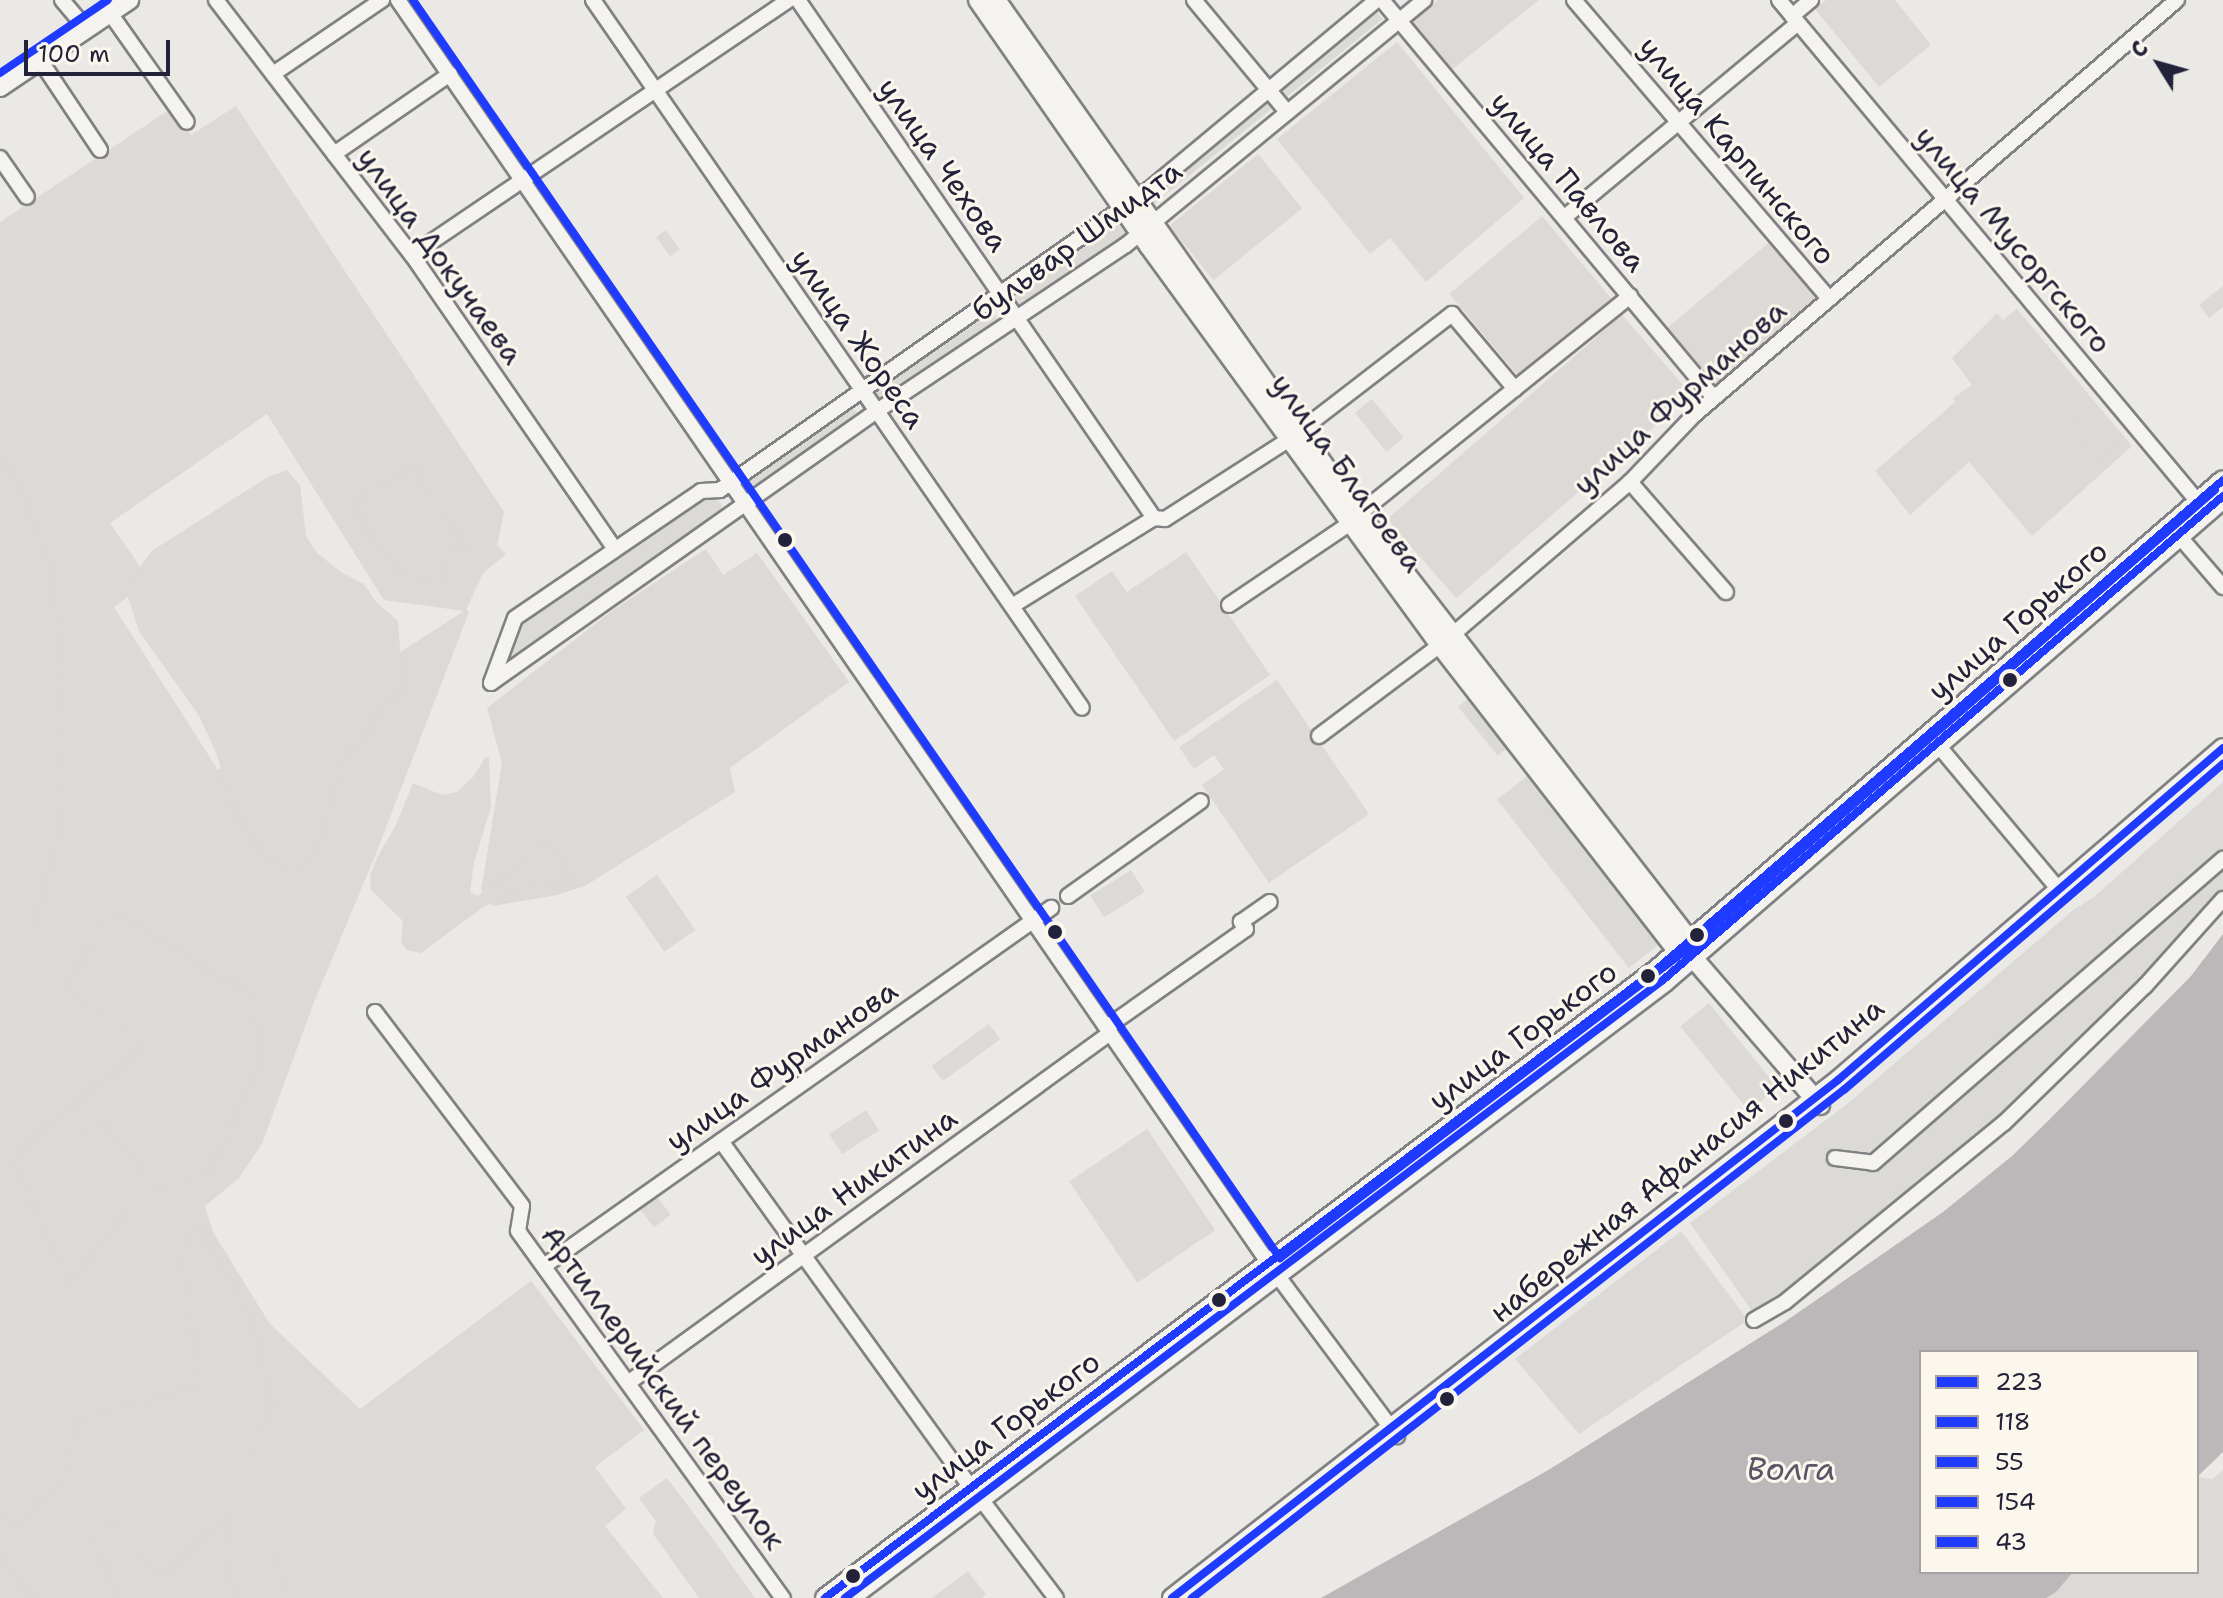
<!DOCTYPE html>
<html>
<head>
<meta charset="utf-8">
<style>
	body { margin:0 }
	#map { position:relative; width:2223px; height:1598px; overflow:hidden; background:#ebe9e5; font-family:"Shantell Sans",sans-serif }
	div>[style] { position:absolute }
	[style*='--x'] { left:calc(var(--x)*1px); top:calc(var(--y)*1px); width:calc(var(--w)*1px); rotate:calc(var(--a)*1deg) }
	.built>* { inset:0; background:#dcd9d6; transform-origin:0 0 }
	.green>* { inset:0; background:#dcdad6; transform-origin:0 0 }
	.water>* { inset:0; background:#bbb8ba }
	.roads { filter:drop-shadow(2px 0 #818083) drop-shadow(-2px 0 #818083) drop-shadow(0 2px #818083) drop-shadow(0 -2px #818083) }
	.minor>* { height:14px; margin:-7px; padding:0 7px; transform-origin:7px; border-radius:7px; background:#f4f3ef }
	.major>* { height:18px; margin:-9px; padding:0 9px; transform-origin:9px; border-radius:9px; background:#f4f3ef }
	.bus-1>* { height:8px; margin:-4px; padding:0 4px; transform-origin:4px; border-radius:4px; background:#1f3bff }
	.bus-2>* { height:8px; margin:-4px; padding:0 4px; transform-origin:4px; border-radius:4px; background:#1f3bff }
	.bus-3>* { height:8px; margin:-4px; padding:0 4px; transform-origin:4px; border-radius:4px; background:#1f3bff }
	.bus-4>* { height:8px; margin:-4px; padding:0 4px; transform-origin:4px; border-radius:4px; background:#1f3bff }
	.bus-5>* { height:8px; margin:-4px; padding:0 4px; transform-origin:4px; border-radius:4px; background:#1f3bff }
	.dots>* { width:22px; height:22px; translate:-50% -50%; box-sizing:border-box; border:4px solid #fbf7ec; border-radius:50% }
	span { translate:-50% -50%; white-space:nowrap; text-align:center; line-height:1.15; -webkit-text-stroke:6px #fbf7ec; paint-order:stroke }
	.street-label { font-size:30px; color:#22223b }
	.water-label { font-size:32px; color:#575666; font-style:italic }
	.legend { position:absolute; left:1919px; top:1350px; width:280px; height:224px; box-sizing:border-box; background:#fbf7ec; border:2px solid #a4a2a5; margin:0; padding:10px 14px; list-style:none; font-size:24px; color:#22223b }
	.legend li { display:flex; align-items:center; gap:16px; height:40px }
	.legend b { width:40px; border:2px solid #a4a2a5 }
	.north { position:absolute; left:2119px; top:24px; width:80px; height:80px; -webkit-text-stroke:6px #fbf7ec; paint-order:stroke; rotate:307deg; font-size:22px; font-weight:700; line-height:32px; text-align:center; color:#22223b }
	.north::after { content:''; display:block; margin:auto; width:28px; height:36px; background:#22223b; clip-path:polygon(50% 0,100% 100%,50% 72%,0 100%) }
	.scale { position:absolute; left:24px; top:40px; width:146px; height:36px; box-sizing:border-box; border:4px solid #22223b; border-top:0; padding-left:10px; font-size:24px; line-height:28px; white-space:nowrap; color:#22223b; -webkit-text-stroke:6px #fbf7ec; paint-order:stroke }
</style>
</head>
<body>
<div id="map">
	<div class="built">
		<i style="clip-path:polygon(1438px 0,1539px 0,1449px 72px,1409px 24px)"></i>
		<i style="clip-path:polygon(1826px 0,1895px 0,1931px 45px,1879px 87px,1815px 9px)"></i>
		<i style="clip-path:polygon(1397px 42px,1524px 198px,1426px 282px,1390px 238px,1370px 254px,1277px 139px)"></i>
		<i style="clip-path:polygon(evenodd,236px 106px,504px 512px,497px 546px,506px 554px,483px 573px,466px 610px,469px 612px,375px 856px,314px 1002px,262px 1144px,238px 1179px,205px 1206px,213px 1232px,270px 1324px,360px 1409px,531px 1281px,644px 1430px,595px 1467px,626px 1509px,605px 1526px,663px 1598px,0 1598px,0 222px,172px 108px,191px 135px,236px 106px,267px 414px,384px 600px,464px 611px,218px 770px,114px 607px,150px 581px,110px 523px,267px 414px)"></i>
		<i style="left:1258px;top:154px;width:70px;height:114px;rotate:51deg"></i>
		<i style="left:1542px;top:216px;width:111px;height:121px;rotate:50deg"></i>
		<i style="left:1772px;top:240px;width:77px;height:139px;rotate:50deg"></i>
		<i style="clip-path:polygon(2223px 286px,2223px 307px,2209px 318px,2199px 305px)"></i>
		<i style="clip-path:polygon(2017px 309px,2132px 446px,2032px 536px,1969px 462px,1910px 515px,1875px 471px,1955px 402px,1953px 398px,1972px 385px,1952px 358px,1997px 313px,2003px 320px)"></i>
		<i style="left:1622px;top:315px;width:105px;height:311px;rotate:49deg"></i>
		<i style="clip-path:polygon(706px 549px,723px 575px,757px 553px,849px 682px,730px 768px,735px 792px,585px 886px,557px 895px,493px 906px,481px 891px,502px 763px,487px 708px,613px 610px)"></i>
		<i style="clip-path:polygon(1186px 552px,1270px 675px,1174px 741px,1075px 596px,1112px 571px,1127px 592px)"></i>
		<i style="clip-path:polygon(1277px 680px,1369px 814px,1269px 883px,1202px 785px,1224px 769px,1214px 755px,1194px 769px,1179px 747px)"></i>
		<i style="left:1147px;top:1129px;width:122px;height:94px;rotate:56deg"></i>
		<i style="clip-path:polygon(667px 1478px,712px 1538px,755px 1598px,699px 1598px,653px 1534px,656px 1521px,639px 1498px)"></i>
	</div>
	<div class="green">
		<i style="left:1374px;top:8px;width:14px;height:294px;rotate:51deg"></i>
		<i style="left:1118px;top:221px;width:16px;height:130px;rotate:55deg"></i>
		<i style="left:666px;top:230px;width:24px;height:12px;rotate:55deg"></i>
		<i style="left:990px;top:308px;width:14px;height:149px;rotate:56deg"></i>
		<i style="left:1372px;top:399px;width:50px;height:22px;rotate:51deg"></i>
		<i style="left:851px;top:405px;width:14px;height:129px;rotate:56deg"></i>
		<i style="left:2089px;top:411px;width:45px;height:23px;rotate:50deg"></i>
		<i style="clip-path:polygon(0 458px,22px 488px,53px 577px,63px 716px,61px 823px,32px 928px,0 988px)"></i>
		<i style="clip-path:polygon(412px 465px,465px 550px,452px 547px,438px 585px,413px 578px,394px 566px,370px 536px,352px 504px)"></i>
		<i style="clip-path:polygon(287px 470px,300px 485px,306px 536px,317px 553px,341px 572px,364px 584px,376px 602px,398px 621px,403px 685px,345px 757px,328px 809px,322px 842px,302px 869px,292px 874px,264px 857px,236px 815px,215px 750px,199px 716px,139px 631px,127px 594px,135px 573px,153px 550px,268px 477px)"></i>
		<i style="clip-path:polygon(715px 496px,722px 506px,718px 516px,504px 664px,522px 622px,703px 497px)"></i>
		<i style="left:1469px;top:698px;width:63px;height:14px;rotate:51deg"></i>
		<i style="clip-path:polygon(489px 757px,491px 807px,474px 863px,470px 892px,478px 896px,543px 845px,552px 850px,567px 869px,569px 883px,525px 886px,482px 908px,421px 953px,406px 950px,401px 941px,403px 921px,371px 890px,370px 875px,378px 856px,396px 825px,413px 783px,442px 795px,457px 792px,474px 776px,485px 758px)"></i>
		<i style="left:1527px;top:776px;width:214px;height:38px;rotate:52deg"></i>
		<i style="clip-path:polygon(2223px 782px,2223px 894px,2003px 1122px,1756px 1317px,1690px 1223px,1847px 1104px,2072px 911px,2094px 897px)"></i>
		<i style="left:1131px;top:870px;width:26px;height:48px;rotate:58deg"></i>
		<i style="left:657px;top:875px;width:67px;height:38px;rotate:55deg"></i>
		<i style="clip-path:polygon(107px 909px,251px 995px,262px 1059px,209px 1173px,156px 1189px,105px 1122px,83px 1130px,128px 1211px,69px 1284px,12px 1157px,145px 1045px,66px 990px)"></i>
		<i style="left:1709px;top:1003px;width:109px;height:37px;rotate:51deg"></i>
		<i style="left:989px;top:1024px;width:19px;height:71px;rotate:54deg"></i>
		<i style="left:866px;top:1110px;width:24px;height:44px;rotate:57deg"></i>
		<i style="left:655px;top:1194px;width:26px;height:21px;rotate:53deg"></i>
		<i style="clip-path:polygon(198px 1225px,253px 1323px,273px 1410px,253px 1454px,285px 1598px,241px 1598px,225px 1571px,232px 1514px,162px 1576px,115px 1523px,94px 1540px,119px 1598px,36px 1598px,0 1558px,0 1516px,18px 1526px,69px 1474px,74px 1422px,199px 1387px,182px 1254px)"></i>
		<i style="clip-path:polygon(1681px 1231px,1748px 1320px,1579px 1434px,1515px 1359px)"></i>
		<i style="clip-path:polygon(2223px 1470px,2223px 1598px,2046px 1598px,2073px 1572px,2197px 1572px,2197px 1477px,2212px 1479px)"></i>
		<i style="clip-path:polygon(968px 1571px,986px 1595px,982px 1598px,932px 1598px)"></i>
	</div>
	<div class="water">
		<i style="clip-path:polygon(2223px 934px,2223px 1452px,2197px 1477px,2197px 1352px,1921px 1352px,1921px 1572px,2073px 1572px,2056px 1592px,2046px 1598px,1321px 1598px,1550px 1469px,1786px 1321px,1943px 1212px,2012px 1156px,2050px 1119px,2191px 976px)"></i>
	</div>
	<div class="roads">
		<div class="minor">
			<i style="--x:62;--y:0;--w:38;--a:50"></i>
			<i style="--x:216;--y:0;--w:322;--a:52.5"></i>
			<i style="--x:412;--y:255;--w:357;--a:55.4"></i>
			<i style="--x:398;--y:0;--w:1549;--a:55.42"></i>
			<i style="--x:1277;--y:1275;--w:201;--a:53.3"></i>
			<i style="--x:593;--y:0;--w:860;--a:55.37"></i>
			<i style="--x:798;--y:0;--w:629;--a:55.5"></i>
			<i style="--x:1194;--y:0;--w:146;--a:50.3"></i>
			<i style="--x:1382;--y:0;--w:518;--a:50.17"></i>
			<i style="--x:1574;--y:0;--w:393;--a:49.5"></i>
			<i style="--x:1779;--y:0;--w:663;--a:50.14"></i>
			<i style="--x:110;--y:13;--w:133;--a:54.8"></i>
			<i style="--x:1792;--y:16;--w:25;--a:-40"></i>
			<i style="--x:40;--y:60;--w:108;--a:56.3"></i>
			<i style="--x:273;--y:74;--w:132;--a:-34.2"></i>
			<i style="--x:334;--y:154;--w:141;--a:-34.6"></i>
			<i style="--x:0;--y:158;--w:47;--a:55.3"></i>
			<i style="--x:1565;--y:217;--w:303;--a:-39.8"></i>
			<i style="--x:412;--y:255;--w:455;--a:-34.1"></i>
			<i style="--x:1300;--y:431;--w:192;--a:-37.6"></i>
			<i style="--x:1452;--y:314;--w:98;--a:50"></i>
			<i style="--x:1630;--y:482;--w:146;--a:48.9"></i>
			<i style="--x:1359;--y:514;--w:348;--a:-38.8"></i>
			<i style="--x:2180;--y:537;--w:66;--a:49.3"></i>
			<i style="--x:1229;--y:605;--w:145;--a:-34"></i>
			<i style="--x:1012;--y:606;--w:167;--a:-31.8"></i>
			<i style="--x:1154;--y:518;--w:11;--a:5"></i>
			<i style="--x:1165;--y:519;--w:146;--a:-32.7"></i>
			<i style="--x:1451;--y:636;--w:236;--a:-40.7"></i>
			<i style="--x:1630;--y:482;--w:91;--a:-46.3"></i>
			<i style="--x:1693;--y:416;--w:638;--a:-40.68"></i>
			<i style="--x:491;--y:683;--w:472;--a:-35.2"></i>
			<i style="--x:877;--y:411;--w:299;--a:-33.7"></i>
			<i style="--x:1126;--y:245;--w:386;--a:-39.4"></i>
			<i style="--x:491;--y:683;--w:69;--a:-69.7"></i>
			<i style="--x:515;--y:618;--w:225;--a:-34.3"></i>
			<i style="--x:701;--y:491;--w:19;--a:-3"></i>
			<i style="--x:720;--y:490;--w:526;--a:-35.02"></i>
			<i style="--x:1151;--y:188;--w:294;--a:-39.8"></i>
			<i style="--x:1319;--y:736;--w:151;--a:-36.9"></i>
			<i style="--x:1932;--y:738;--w:199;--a:50.1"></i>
			<i style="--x:1068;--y:896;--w:163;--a:-35.5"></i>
			<i style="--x:375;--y:1012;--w:243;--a:52.8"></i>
			<i style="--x:522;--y:1206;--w:25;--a:99"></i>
			<i style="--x:518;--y:1231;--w:453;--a:54.2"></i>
			<i style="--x:1107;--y:1027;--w:170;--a:-35.2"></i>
			<i style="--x:1246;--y:929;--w:9;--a:-126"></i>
			<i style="--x:1241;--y:922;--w:35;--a:-35"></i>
			<i style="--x:721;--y:1141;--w:428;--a:54.2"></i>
			<i style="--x:1835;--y:1158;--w:38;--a:7"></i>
			<i style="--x:1873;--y:1163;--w:464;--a:-41"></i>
			<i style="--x:544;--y:1266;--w:621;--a:-35.23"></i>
			<i style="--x:1754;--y:1320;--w:36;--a:-30"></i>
			<i style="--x:1785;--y:1302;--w:283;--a:-39.3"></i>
			<i style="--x:2004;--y:1123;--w:197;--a:-44.2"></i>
			<i style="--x:2145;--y:986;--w:117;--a:-48.1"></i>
			<i style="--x:628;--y:1383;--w:596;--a:-35.98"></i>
			<i style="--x:981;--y:1499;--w:124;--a:52.9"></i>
		</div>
		<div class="major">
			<i style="--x:978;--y:0;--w:300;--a:55.2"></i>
			<i style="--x:1149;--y:246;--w:494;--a:53.9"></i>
			<i style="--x:1440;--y:645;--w:388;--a:52.2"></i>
			<i style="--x:1678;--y:952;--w:17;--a:24"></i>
			<i style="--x:1694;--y:959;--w:193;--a:49.2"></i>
			<i style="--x:996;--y:0;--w:614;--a:54.81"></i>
			<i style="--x:1350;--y:502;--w:557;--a:52.22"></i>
			<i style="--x:1691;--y:942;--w:10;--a:84"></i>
			<i style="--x:0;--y:87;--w:156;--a:-34"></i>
			<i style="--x:825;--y:1598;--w:1042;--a:-37.08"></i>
			<i style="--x:1656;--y:970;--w:749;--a:-40.83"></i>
			<i style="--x:850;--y:1598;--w:1022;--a:-37.08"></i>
			<i style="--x:1665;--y:982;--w:738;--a:-40.88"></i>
			<i style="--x:1172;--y:1598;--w:844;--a:-37.87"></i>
			<i style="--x:1838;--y:1080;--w:508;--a:-40.77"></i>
		</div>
	</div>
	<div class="bus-1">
		<i style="--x:825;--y:1598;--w:1042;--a:-37.08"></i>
		<i style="--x:1656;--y:970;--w:749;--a:-40.83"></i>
	</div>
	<div class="bus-2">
		<i style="--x:845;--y:1598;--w:1025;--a:-37.07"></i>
		<i style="--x:1663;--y:980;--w:740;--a:-40.84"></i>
	</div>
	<div class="bus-3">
		<i style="--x:413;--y:0;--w:1528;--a:55.43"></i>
		<i style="--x:1280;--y:1258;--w:510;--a:-37.18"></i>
		<i style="--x:1686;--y:950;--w:701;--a:-41.01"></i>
		<i style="--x:0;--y:73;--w:130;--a:-34.1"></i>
	</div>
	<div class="bus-4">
		<i style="--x:1172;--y:1598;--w:844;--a:-37.87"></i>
		<i style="--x:1838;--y:1080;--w:508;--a:-40.77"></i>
	</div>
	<div class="bus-5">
		<i style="--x:1192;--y:1598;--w:828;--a:-37.94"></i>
		<i style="--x:1845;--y:1089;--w:499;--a:-40.7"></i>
	</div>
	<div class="dots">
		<i style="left:785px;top:540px;background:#22223b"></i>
		<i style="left:2010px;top:680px;background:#22223b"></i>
		<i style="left:1055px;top:932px;background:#22223b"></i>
		<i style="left:1697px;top:935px;background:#22223b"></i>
		<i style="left:1648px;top:976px;background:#22223b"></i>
		<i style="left:1786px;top:1121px;background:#22223b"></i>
		<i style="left:1219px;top:1300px;background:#22223b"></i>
		<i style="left:1447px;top:1399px;background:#22223b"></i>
		<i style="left:853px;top:1576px;background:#22223b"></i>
	</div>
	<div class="street-label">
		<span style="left:1737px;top:151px;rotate:50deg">улица Карпинского</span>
		<span style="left:943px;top:165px;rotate:55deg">улица Чехова</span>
		<span style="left:1568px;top:182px;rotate:50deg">улица Павлова</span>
		<span style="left:2013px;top:240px;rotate:50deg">улица Мусоргского</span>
		<span style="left:1077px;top:241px;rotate:-36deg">бульвар Шмидта</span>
		<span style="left:440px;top:256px;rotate:54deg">улица Докучаева</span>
		<span style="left:858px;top:339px;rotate:55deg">улица Жореса</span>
		<span style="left:1680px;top:398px;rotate:-42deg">улица Фурманова</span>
		<span style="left:1347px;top:473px;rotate:54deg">улица Благоева</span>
		<span style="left:2018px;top:621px;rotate:-41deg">улица Горького</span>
		<span style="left:1523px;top:1036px;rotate:-37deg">улица Горького</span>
		<span style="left:782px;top:1066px;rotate:-35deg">улица Фурманова</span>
		<span style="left:1687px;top:1160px;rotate:-39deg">набережная Афанасия Никитина</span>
		<span style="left:854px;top:1187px;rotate:-36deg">улица Никитина</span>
		<span style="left:663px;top:1388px;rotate:54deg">Артиллерийский переулок</span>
		<span style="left:1006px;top:1426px;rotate:-37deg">улица Горького</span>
	</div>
	<div class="water-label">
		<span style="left:1791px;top:1469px">Волга</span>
	</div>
	<ul class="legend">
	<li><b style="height:10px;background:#1f3bff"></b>223</li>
	<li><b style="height:10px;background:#1f3bff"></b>118</li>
	<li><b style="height:10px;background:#1f3bff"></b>55</li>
	<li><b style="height:10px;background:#1f3bff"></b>154</li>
	<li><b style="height:10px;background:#1f3bff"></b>43</li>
	</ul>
	<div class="north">С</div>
	<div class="scale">100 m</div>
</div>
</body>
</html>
